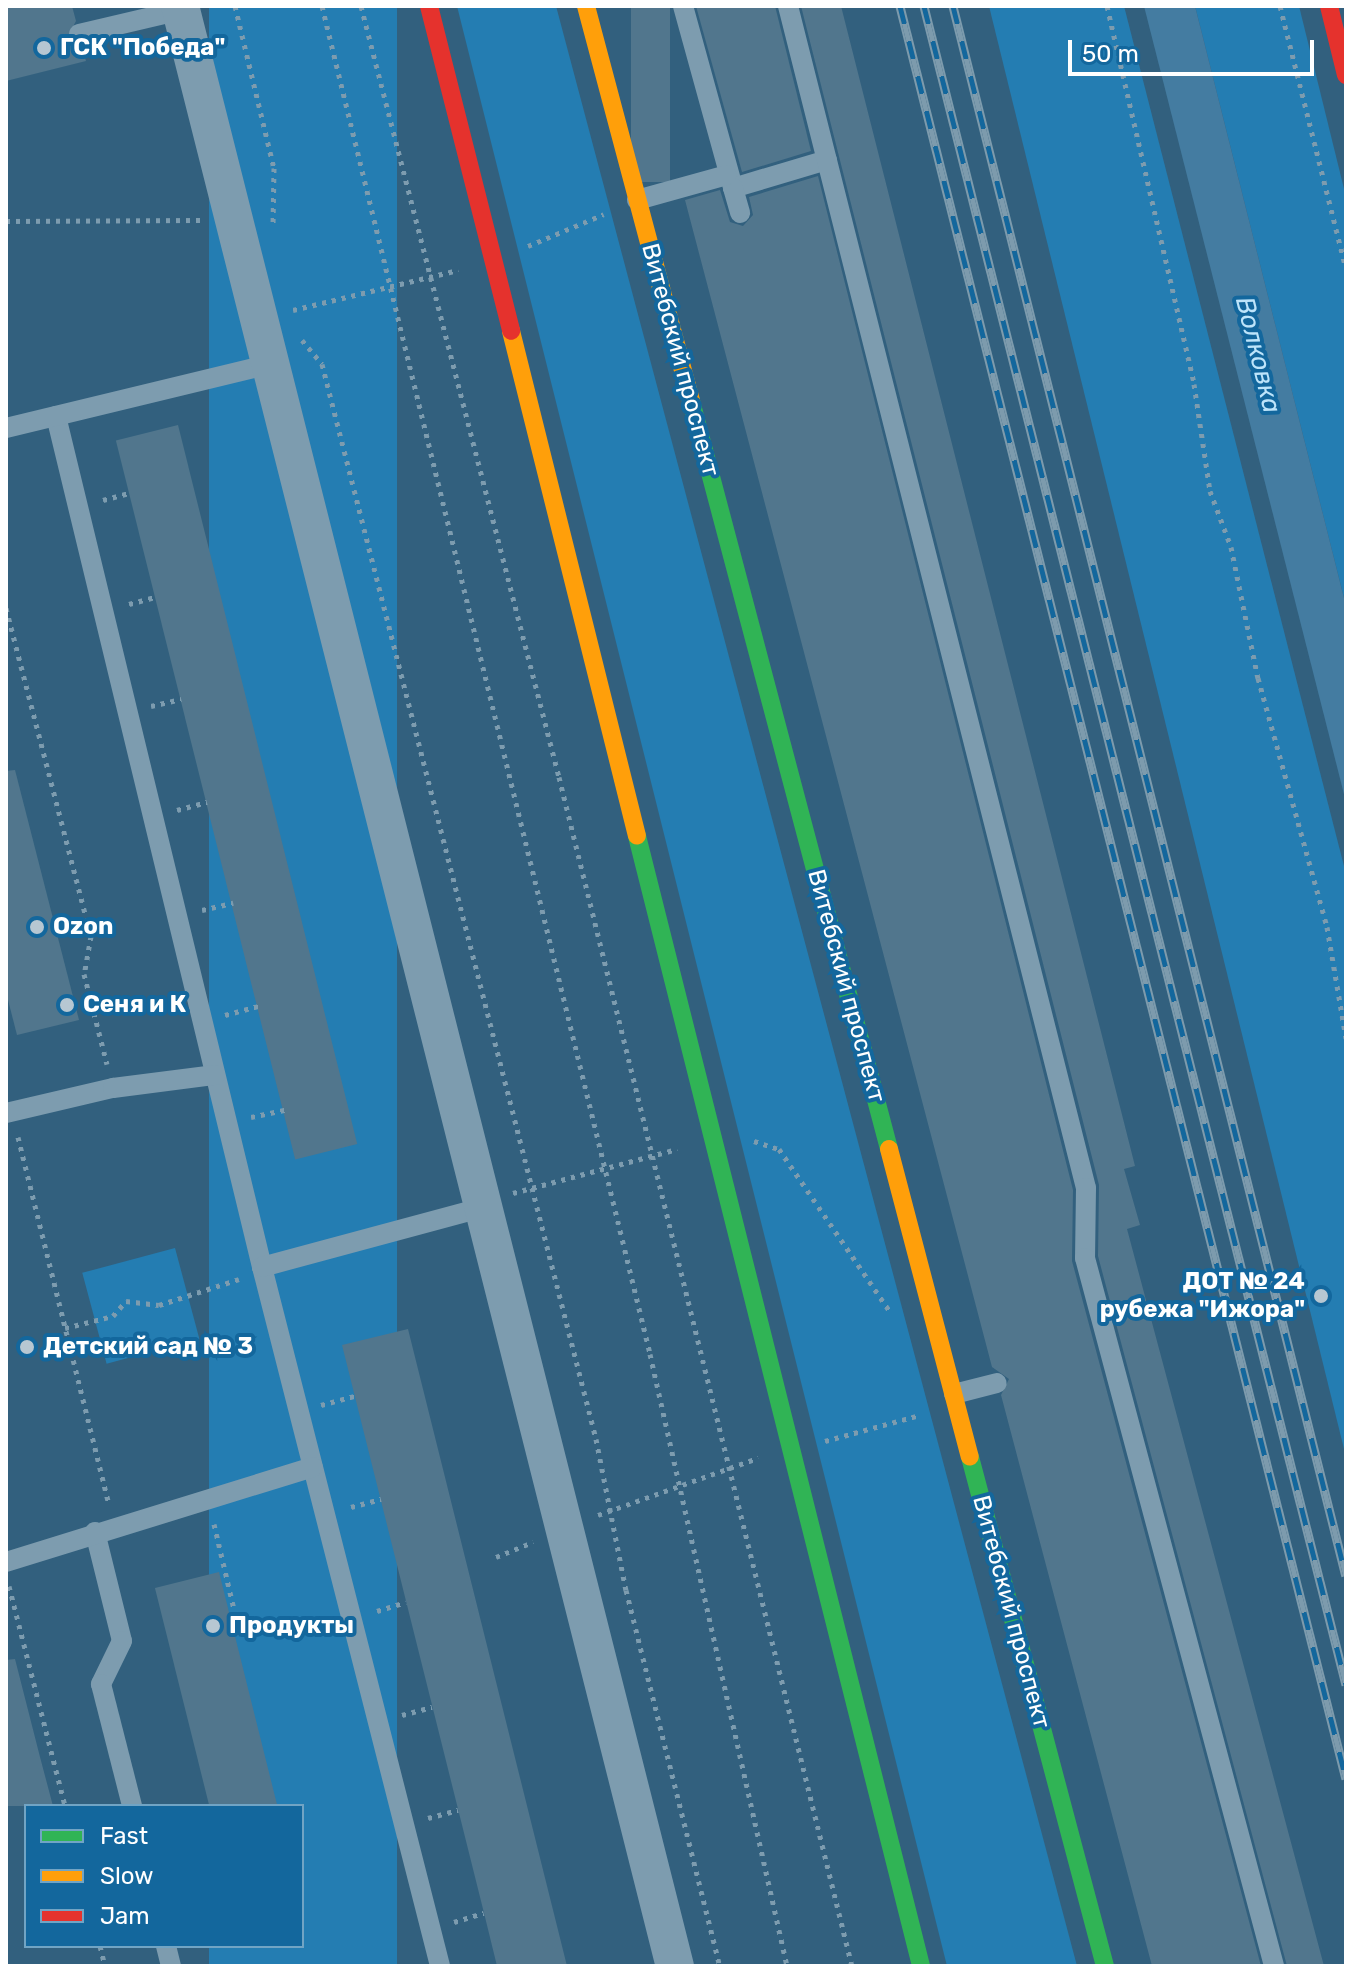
<!DOCTYPE html>
<html>
<head>
<meta charset="utf-8">
<style>
	body { margin:0 }
	#map { position:relative; width:1352px; height:1972px; overflow:hidden; background:#32607e; font-family:Rubik,sans-serif }
	div>[style] { position:absolute }
	[style*='--x'] { left:calc(var(--x)*1px); top:calc(var(--y)*1px); width:calc(var(--w)*1px); rotate:calc(var(--a)*1deg) }
	.green>* { inset:0; background:#247db2; transform-origin:0 0 }
	.water>* { inset:0; background:#447ca1 }
	.building>* { inset:0; background:#51768d; transform-origin:0 0 }
	.path>* { height:5px; margin-top:-2.5px; transform-origin:0; background:repeating-linear-gradient(90deg,#7d9caf 0 4px,transparent 0 10px) }
	.lane>* { height:20px; margin:-10px; padding:0 10px; transform-origin:10px; border-radius:10px; background:#7d9caf }
	.street>* { height:38px; margin:-19px; padding:0 19px; transform-origin:19px; border-radius:19px; background:#7d9caf }
	.fast>* { height:18px; margin:-9px; padding:0 9px; transform-origin:9px; border-radius:9px; background:#30b455 }
	.slow>* { height:18px; margin:-9px; padding:0 9px; transform-origin:9px; border-radius:9px; background:#ff9f0a }
	.jam>* { height:18px; margin:-9px; padding:0 9px; transform-origin:9px; border-radius:9px; background:#e5322d }
	.rail>* { height:9px; margin-top:-4.5px; transform-origin:0; background:repeating-linear-gradient(90deg,#13679d 0 18px,#7d9bad 0 36px); box-sizing:border-box; border-block:2px solid #7d9bad }
	.dots>* { width:22px; height:22px; translate:-50% -50%; box-sizing:border-box; border:4px solid #13679d; border-radius:50% }
	span { translate:-50% -50%; white-space:nowrap; text-align:center; line-height:1.15; -webkit-text-stroke:8px #13679d; paint-order:stroke }
	.poi-label { font-size:24px; color:#fff; font-weight:700 }
	.left { translate:0 -50%; text-align:left }
	.right { translate:-100% -50%; text-align:right }
	.street-label { font-size:24px; color:#fff }
	.water-label { font-size:26px; color:#bde4fa; font-style:italic }
	.frame { position:absolute; inset:0; border:8px solid #fff; pointer-events:none }
	.legend { position:absolute; left:24px; top:1804px; width:280px; height:144px; box-sizing:border-box; background:#13679d; border:2px solid #71a4c4; margin:0; padding:10px 14px; list-style:none; font-size:24px; color:#fff }
	.legend li { display:flex; align-items:center; gap:16px; height:40px }
	.legend b { width:40px; border:2px solid #71a4c4 }
	.scale { position:absolute; left:1068px; top:40px; width:246px; height:36px; box-sizing:border-box; border:4px solid #fff; border-top:0; padding-left:10px; font-size:24px; line-height:28px; white-space:nowrap; color:#fff; -webkit-text-stroke:6px #13679d; paint-order:stroke }
</style>
</head>
<body>
<div id="map">
	<div class="green">
		<i style="left:209px;top:6px;width:188px;height:2022px"></i>
		<i style="clip-path:polygon(457px 6px,556px 6px,1077px 1966px,947px 1966px)"></i>
		<i style="clip-path:polygon(989px 6px,1124px 6px,1346px 874px,1346px 1457px)"></i>
		<i style="clip-path:polygon(1195px 6px,1299px 6px,1346px 197px,1346px 606px)"></i>
		<i style="left:175px;top:1248px;width:94px;height:96px;rotate:75deg"></i>
	</div>
	<div class="water">
		<i style="clip-path:polygon(1144px 6px,1195px 6px,1346px 606px,1346px 802px)"></i>
	</div>
	<div class="building">
		<i style="clip-path:polygon(6px 6px,72px 6px,76px 21px,67px 38px,82px 47px,86px 61px,6px 81px)"></i>
		<i style="left:631px;top:6px;width:39px;height:176px"></i>
		<i style="clip-path:polygon(696px 6px,775px 6px,811px 151px,742px 172px)"></i>
		<i style="clip-path:polygon(801px 6px,841px 6px,1135px 1166px,1124px 1169px,1140px 1225px,1127px 1229px,1324px 1966px,1287px 1966px,1098px 1256px,1099px 1185px)"></i>
		<i style="clip-path:polygon(818px 176px,1073px 1190px,1072px 1261px,1261px 1966px,1152px 1966px,1001px 1395px,1009px 1379px,992px 1367px,685px 200px,720px 190px,730px 222px,743px 226px,753px 215px,749px 197px)"></i>
		<i style="left:178px;top:425px;width:741px;height:64px;rotate:76deg"></i>
		<i style="clip-path:polygon(15px 770px,79px 1020px,17px 1035px,6px 992px,6px 771px)"></i>
		<i style="clip-path:polygon(408px 1329px,567px 1966px,497px 1966px,484px 1913px,342px 1345px)"></i>
		<i style="left:219px;top:1572px;width:241px;height:66px;rotate:76deg"></i>
		<i style="clip-path:polygon(15px 1659px,40px 1757px,53px 1806px,6px 1806px,6px 1660px)"></i>
	</div>
	<div class="path">
		<i style="--x:235;--y:6;--w:167;--a:76.5"></i>
		<i style="--x:274;--y:168;--w:58;--a:91"></i>
		<i style="--x:322;--y:6;--w:1387;--a:76.32"></i>
		<i style="--x:650;--y:1354;--w:627;--a:77.38"></i>
		<i style="--x:361;--y:6;--w:796;--a:75.6"></i>
		<i style="--x:559;--y:777;--w:1225;--a:76.16"></i>
		<i style="--x:1107;--y:6;--w:388;--a:77"></i>
		<i style="--x:1194;--y:384;--w:108;--a:81.5"></i>
		<i style="--x:1210;--y:491;--w:60;--a:69.4"></i>
		<i style="--x:1231;--y:547;--w:134;--a:78.4"></i>
		<i style="--x:1258;--y:678;--w:258;--a:74.5"></i>
		<i style="--x:1327;--y:927;--w:113;--a:80.3"></i>
		<i style="--x:1280;--y:6;--w:270;--a:75.9"></i>
		<i style="--x:6;--y:221;--w:194;--a:-0.3"></i>
		<i style="--x:528;--y:246;--w:82;--a:-22.8"></i>
		<i style="--x:293;--y:310;--w:170;--a:-13.6"></i>
		<i style="--x:302;--y:340;--w:31;--a:50"></i>
		<i style="--x:322;--y:364;--w:1109;--a:75.7"></i>
		<i style="--x:596;--y:1439;--w:154;--a:78.8"></i>
		<i style="--x:626;--y:1590;--w:388;--a:76"></i>
		<i style="--x:103;--y:500;--w:27;--a:-15"></i>
		<i style="--x:129;--y:604;--w:27;--a:-15"></i>
		<i style="--x:6;--y:608;--w:339;--a:75.5"></i>
		<i style="--x:91;--y:936;--w:39;--a:100"></i>
		<i style="--x:84;--y:974;--w:93;--a:75.7"></i>
		<i style="--x:151;--y:706;--w:31;--a:-13"></i>
		<i style="--x:177;--y:810;--w:31;--a:-15"></i>
		<i style="--x:202;--y:910;--w:32;--a:-13"></i>
		<i style="--x:225;--y:1015;--w:35;--a:-15"></i>
		<i style="--x:251;--y:1117;--w:35;--a:-12"></i>
		<i style="--x:18;--y:1137;--w:378;--a:76.1"></i>
		<i style="--x:754;--y:1141;--w:26;--a:18"></i>
		<i style="--x:779;--y:1149;--w:199;--a:55.7"></i>
		<i style="--x:513;--y:1193;--w:170;--a:-15"></i>
		<i style="--x:65;--y:1328;--w:49;--a:-14"></i>
		<i style="--x:113;--y:1316;--w:20;--a:-49"></i>
		<i style="--x:126;--y:1301;--w:33;--a:7"></i>
		<i style="--x:159;--y:1305;--w:84;--a:-18"></i>
		<i style="--x:321;--y:1405;--w:35;--a:-15"></i>
		<i style="--x:825;--y:1441;--w:98;--a:-15.3"></i>
		<i style="--x:351;--y:1507;--w:31;--a:-15"></i>
		<i style="--x:598;--y:1515;--w:170;--a:-19.6"></i>
		<i style="--x:214;--y:1524;--w:118;--a:76.8"></i>
		<i style="--x:496;--y:1557;--w:40;--a:-22"></i>
		<i style="--x:9;--y:1586;--w:227;--a:75.7"></i>
		<i style="--x:377;--y:1611;--w:30;--a:-17"></i>
		<i style="--x:402;--y:1715;--w:31;--a:-15"></i>
		<i style="--x:428;--y:1818;--w:31;--a:-15"></i>
		<i style="--x:454;--y:1922;--w:31;--a:-17"></i>
		<i style="--x:100;--y:1946;--w:21;--a:76"></i>
	</div>
	<div class="lane">
		<i style="--x:683;--y:6;--w:189;--a:74.6"></i>
		<i style="--x:733;--y:188;--w:98;--a:-16.6"></i>
		<i style="--x:788;--y:6;--w:1219;--a:75.85"></i>
		<i style="--x:1086;--y:1188;--w:70;--a:90.8"></i>
		<i style="--x:1085;--y:1258;--w:733;--a:75.05"></i>
		<i style="--x:79;--y:34;--w:105;--a:-13.2"></i>
		<i style="--x:733;--y:188;--w:26;--a:74"></i>
		<i style="--x:637;--y:200;--w:93;--a:-15.5"></i>
		<i style="--x:56;--y:416;--w:876;--a:76.39"></i>
		<i style="--x:262;--y:1267;--w:721;--a:75.71"></i>
		<i style="--x:6;--y:428;--w:272;--a:-13.6"></i>
		<i style="--x:6;--y:1113;--w:110;--a:-13.2"></i>
		<i style="--x:113;--y:1088;--w:103;--a:-7.3"></i>
		<i style="--x:262;--y:1267;--w:230;--a:-15.1"></i>
		<i style="--x:954;--y:1394;--w:44;--a:-14.3"></i>
		<i style="--x:95;--y:1532;--w:112;--a:76.1"></i>
		<i style="--x:122;--y:1641;--w:48;--a:116"></i>
		<i style="--x:101;--y:1684;--w:126;--a:75.7"></i>
		<i style="--x:6;--y:1562;--w:321;--a:-17.2"></i>
		<i style="--x:166;--y:1946;--w:21;--a:76"></i>
	</div>
	<div class="street">
		<i style="--x:180;--y:6;--w:2022;--a:75.83"></i>
	</div>
	<div class="fast">
		<i style="--x:691;--y:401;--w:774;--a:75.17"></i>
		<i style="--x:637;--y:836;--w:1165;--a:75.89"></i>
		<i style="--x:970;--y:1457;--w:527;--a:75.15"></i>
	</div>
	<div class="slow">
		<i style="--x:586;--y:6;--w:409;--a:75.1"></i>
		<i style="--x:511;--y:331;--w:520;--a:75.99"></i>
		<i style="--x:889;--y:1149;--w:318;--a:75.3"></i>
	</div>
	<div class="jam">
		<i style="--x:429;--y:6;--w:335;--a:75.8"></i>
		<i style="--x:1329;--y:6;--w:71;--a:76.2"></i>
	</div>
	<div class="rail">
		<i style="--x:900;--y:6;--w:1828;--a:75.88"></i>
		<i style="--x:924;--y:6;--w:1731;--a:75.89"></i>
		<i style="--x:953;--y:6;--w:1618;--a:75.95"></i>
	</div>
	<div class="dots">
		<i style="left:44px;top:48px;background:#b7c7d2"></i>
		<i style="left:37px;top:927px;background:#b7c7d2"></i>
		<i style="left:67px;top:1005px;background:#b7c7d2"></i>
		<i style="left:1321px;top:1296px;background:#b7c7d2"></i>
		<i style="left:27px;top:1347px;background:#b7c7d2"></i>
		<i style="left:213px;top:1626px;background:#b7c7d2"></i>
	</div>
	<div class="poi-label">
		<span class="left" style="left:60px;top:48px">ГСК "Победа"</span>
		<span class="left" style="left:53px;top:927px">Ozon</span>
		<span class="left" style="left:83px;top:1005px">Сеня и К</span>
		<span class="right" style="left:1305px;top:1296px">ДОТ № 24<br>рубежа "Ижора"</span>
		<span class="left" style="left:43px;top:1347px">Детский сад № 3</span>
		<span class="left" style="left:229px;top:1626px">Продукты</span>
	</div>
	<div class="street-label">
		<span style="left:680px;top:360px;rotate:75deg">Витебский проспект</span>
		<span style="left:846px;top:986px;rotate:75deg">Витебский проспект</span>
		<span style="left:1011px;top:1612px;rotate:75deg">Витебский проспект</span>
	</div>
	<div class="water-label">
		<span style="left:1258px;top:355px;rotate:76deg">Волковка</span>
	</div>
	<div class="frame"></div>
	<ul class="legend">
	<li><b style="height:10px;background:#30b455"></b>Fast</li>
	<li><b style="height:10px;background:#ff9f0a"></b>Slow</li>
	<li><b style="height:10px;background:#e5322d"></b>Jam</li>
	</ul>
	<div class="scale">50 m</div>
</div>
</body>
</html>
